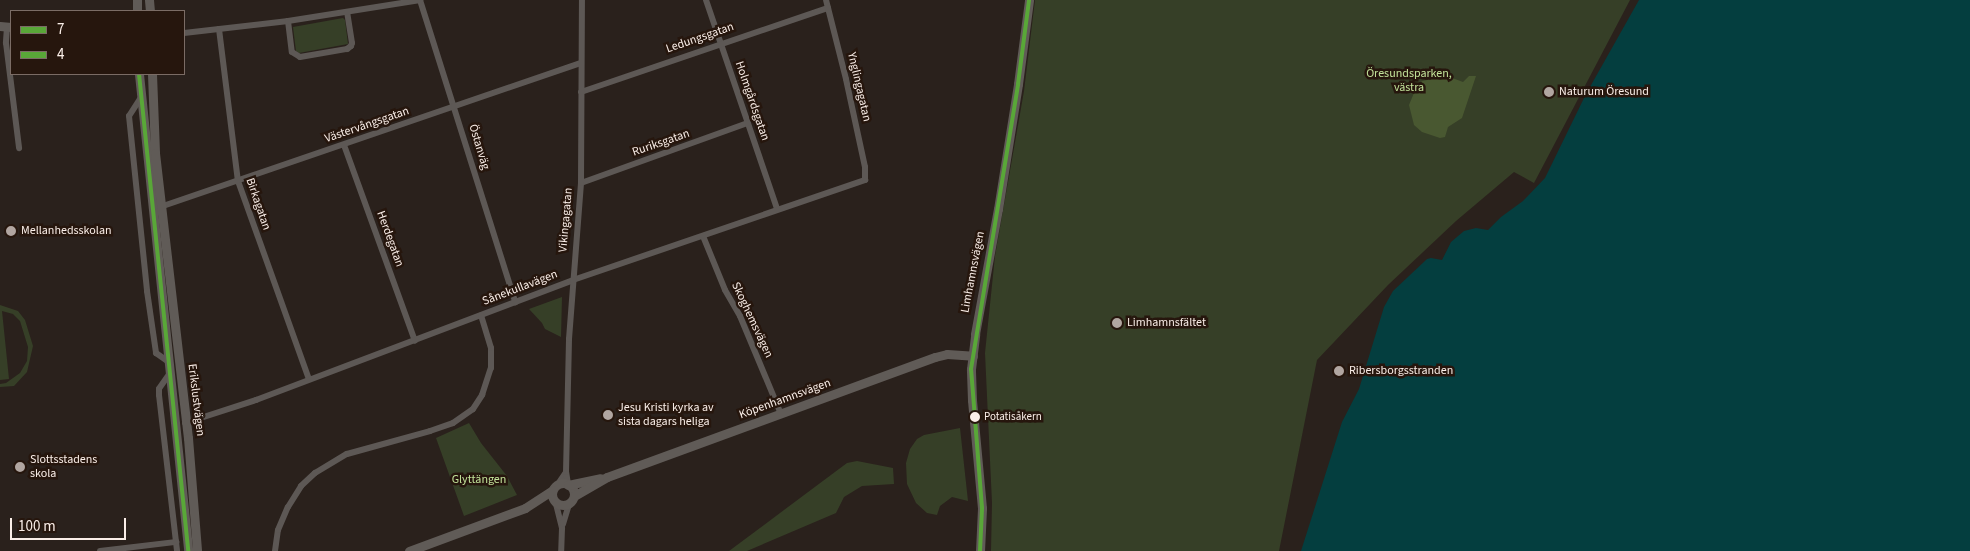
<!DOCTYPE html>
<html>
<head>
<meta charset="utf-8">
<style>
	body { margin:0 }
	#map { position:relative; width:1970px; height:551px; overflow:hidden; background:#2a211c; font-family:"Source Sans 3",sans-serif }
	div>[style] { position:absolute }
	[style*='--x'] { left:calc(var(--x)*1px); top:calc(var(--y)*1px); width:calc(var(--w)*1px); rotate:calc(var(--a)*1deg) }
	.green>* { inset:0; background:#363f27 }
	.forest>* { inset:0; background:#495831 }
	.water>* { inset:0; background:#043e3f }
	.street>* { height:6px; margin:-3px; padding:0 3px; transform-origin:3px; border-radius:3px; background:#5d5855 }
	.secondary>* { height:9px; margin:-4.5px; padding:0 4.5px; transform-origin:4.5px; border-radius:4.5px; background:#605b57 }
	.secondary>.ring { margin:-4.5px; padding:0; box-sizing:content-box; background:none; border:9px solid #605b57; border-radius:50% }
	.bus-1>* { height:4px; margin:-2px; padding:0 2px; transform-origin:2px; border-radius:2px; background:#59a738 }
	.bus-2>* { height:4px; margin:-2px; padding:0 2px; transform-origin:2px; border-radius:2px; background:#59a738 }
	.dots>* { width:14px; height:14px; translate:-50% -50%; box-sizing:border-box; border:2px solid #26160d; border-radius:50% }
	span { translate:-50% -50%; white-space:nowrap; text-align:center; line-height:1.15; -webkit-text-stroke:5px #26160d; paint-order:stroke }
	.bus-label { font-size:11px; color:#faeee8 }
	.left { translate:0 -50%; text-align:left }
	.street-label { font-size:12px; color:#faeee8 }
	.park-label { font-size:12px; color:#c3e39a }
	.poi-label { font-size:12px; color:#faeee8 }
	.legend { position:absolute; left:10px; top:10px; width:175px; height:65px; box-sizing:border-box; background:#26160d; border:1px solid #7b6c65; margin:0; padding:6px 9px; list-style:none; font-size:15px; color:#faeee8 }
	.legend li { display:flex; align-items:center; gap:10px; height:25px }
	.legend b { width:25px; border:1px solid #7b6c65 }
	.scale { position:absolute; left:10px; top:518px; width:116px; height:22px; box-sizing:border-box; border:2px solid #faeee8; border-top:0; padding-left:6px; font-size:15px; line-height:18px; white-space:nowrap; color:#faeee8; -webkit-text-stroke:4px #26160d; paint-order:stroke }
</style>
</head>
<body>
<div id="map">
	<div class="green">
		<i style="clip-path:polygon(1035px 0,1630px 0,1534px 183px,1514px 172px,1456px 221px,1388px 285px,1317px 360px,1279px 551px,991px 551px,992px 503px,985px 353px,995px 256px,1024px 91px)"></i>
		<i style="clip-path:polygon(343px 18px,345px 20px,348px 44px,299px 53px,296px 51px,293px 27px)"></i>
		<i style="clip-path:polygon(562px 297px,561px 337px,545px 329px,542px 323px,529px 309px)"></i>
		<i style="clip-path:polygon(0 305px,18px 311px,25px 320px,33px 346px,27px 372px,14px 386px,0 387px,0 384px,6px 383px,20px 373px,27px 361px,28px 347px,20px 321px,13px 314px,2px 311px,9px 379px,0 380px)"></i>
		<i style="clip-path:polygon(469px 423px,481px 443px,507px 476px,517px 495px,464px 516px,436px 438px)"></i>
		<i style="clip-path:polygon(960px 428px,968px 501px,952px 497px,940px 506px,937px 515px,927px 513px,916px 503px,907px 484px,906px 463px,910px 449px,917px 439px,924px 435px)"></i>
		<i style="clip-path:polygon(857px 461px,893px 468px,894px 484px,862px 486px,844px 497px,836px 513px,747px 551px,729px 551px,847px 463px)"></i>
	</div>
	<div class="forest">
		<i style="clip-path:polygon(1447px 76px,1463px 82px,1469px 76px,1476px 76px,1462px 118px,1448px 127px,1445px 137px,1440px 138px,1422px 132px,1414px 125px,1409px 105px,1416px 88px,1422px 81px,1437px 78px,1442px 79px)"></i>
	</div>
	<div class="water">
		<i style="clip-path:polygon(1639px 0,1970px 0,1970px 551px,1301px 551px,1342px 422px,1359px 389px,1384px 307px,1393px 291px,1427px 259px,1431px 258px,1442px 260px,1451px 242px,1464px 231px,1476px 228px,1488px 230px,1501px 217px,1523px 201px,1545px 178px,1586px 94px)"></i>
	</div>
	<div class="street">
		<i style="--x:706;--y:0;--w:221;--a:71.2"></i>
		<i style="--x:288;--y:21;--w:31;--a:83"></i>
		<i style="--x:292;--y:52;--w:9;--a:32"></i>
		<i style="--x:300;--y:57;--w:48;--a:-9.7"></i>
		<i style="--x:347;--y:49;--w:5;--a:-37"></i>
		<i style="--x:351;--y:46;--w:3;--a:-72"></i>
		<i style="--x:352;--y:43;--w:31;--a:-99"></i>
		<i style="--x:7;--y:27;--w:16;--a:94"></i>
		<i style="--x:6;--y:43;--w:106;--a:82.9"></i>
		<i style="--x:219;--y:29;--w:153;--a:82.9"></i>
		<i style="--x:238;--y:181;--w:210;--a:70.3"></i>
		<i style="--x:184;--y:33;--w:105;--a:-6.6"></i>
		<i style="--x:288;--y:21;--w:134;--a:-9"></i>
		<i style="--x:420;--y:0;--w:317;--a:72.5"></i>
		<i style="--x:581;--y:92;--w:261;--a:-18.8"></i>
		<i style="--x:140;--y:99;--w:20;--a:123"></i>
		<i style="--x:129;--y:116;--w:176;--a:84.1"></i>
		<i style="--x:147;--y:291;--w:63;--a:81.7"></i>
		<i style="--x:156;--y:353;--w:16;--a:35"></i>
		<i style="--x:344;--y:145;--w:208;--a:70.1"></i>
		<i style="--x:581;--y:183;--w:177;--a:-19.8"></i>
		<i style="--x:160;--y:207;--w:445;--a:-18.9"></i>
		<i style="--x:703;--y:236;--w:58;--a:67.8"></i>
		<i style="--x:725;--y:290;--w:30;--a:60"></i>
		<i style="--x:740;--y:316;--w:106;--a:67.3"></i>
		<i style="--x:170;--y:373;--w:19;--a:125"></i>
		<i style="--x:159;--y:389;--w:6;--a:90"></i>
		<i style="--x:159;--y:395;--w:157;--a:83.4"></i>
		<i style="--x:185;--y:423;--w:75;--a:-17.9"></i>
		<i style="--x:256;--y:400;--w:339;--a:-20.7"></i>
		<i style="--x:573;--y:280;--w:309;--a:-18.9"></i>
		<i style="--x:865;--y:180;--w:13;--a:-90"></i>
		<i style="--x:865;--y:167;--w:90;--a:-102.2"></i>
		<i style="--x:846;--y:79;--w:81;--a:-104.2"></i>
		<i style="--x:558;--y:484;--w:14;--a:-56"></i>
		<i style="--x:568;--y:484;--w:12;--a:-99"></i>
		<i style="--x:566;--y:472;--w:133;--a:-88.7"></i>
		<i style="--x:569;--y:339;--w:156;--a:-85.6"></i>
		<i style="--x:581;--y:183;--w:183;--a:-89.7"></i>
		<i style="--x:556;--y:504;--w:25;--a:76"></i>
		<i style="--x:562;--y:528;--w:23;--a:92"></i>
		<i style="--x:563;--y:524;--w:21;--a:-73"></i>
		<i style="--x:100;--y:551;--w:77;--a:-6.8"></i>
		<i style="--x:275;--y:551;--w:21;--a:-82"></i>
		<i style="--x:278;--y:530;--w:25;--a:-67"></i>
		<i style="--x:288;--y:507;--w:25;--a:-58"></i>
		<i style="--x:301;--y:486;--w:19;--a:-43"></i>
		<i style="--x:315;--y:473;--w:37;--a:-31"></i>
		<i style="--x:347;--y:454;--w:86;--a:-15.5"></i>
		<i style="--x:430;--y:431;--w:24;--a:-19"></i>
		<i style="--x:453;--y:423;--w:24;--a:-35"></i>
		<i style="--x:473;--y:409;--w:17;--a:-57"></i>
		<i style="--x:482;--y:395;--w:28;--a:-72"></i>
		<i style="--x:491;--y:368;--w:20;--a:-90"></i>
		<i style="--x:491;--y:348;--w:34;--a:-107"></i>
	</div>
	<div class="secondary">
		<i style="--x:137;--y:0;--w:11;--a:90"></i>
		<i style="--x:149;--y:0;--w:11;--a:85"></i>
		<i style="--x:0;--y:26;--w:11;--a:5"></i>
		<i style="--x:139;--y:74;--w:480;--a:84.1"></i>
		<i style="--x:152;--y:74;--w:79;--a:87.8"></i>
		<i style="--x:155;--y:153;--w:287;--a:83.4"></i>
		<i style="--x:188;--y:438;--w:113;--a:85.4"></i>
		<i class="ring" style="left:552px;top:483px;width:13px;height:13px"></i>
		<i style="--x:568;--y:485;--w:33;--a:-12"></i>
		<i style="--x:574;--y:496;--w:38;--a:-30"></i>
		<i style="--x:607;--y:477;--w:349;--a:-20.1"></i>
		<i style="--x:935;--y:357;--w:12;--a:-14"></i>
		<i style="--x:947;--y:354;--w:26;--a:4"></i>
		<i style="--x:409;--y:551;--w:124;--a:-20.3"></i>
		<i style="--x:525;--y:508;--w:33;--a:-33"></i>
		<i style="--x:980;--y:551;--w:43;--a:-87.3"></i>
		<i style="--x:982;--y:508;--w:108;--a:-95.3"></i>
		<i style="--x:972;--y:400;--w:31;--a:-92"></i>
		<i style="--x:971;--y:369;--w:35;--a:-83"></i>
		<i style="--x:975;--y:334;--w:127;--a:-79.6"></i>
		<i style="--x:998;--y:209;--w:127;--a:-80.9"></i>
		<i style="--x:1018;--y:84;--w:85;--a:-82.5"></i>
	</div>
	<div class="bus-1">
		<i style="--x:980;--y:551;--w:43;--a:-87.3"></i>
		<i style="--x:982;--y:508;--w:139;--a:-94.5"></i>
		<i style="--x:971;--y:369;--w:289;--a:-80.6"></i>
		<i style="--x:1018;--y:84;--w:85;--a:-82.5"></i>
	</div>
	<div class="bus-2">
		<i style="--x:139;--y:74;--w:480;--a:84.1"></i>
	</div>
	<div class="dots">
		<i style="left:1549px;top:92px;background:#b1a6a1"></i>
		<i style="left:11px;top:231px;background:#b1a6a1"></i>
		<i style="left:1117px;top:323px;background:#b1a6a1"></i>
		<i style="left:1339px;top:371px;background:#b1a6a1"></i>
		<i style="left:608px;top:415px;background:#b1a6a1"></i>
		<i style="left:975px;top:417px;background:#faeee8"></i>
		<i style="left:20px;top:467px;background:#b1a6a1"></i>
	</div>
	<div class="bus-label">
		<span class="left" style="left:984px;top:417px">Potatisåkern</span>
	</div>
	<div class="street-label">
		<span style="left:700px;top:38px;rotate:-19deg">Ledungsgatan</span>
		<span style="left:859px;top:87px;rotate:77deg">Ynglingagatan</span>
		<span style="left:752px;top:101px;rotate:71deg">Holmgårdsgatan</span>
		<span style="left:367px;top:125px;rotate:-19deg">Västervångsgatan</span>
		<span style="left:661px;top:143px;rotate:-19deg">Ruriksgatan</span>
		<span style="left:479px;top:147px;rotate:73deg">Östanväg</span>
		<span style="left:258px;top:204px;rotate:71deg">Birkagatan</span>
		<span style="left:566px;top:220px;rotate:-85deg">Vikingagatan</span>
		<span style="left:390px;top:239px;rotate:70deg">Herdegatan</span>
		<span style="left:973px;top:272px;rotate:-79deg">Limhamnsvägen</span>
		<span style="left:520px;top:288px;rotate:-21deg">Sånekullavägen</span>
		<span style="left:752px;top:320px;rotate:65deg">Skoghemsvägen</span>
		<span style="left:785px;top:399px;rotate:-20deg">Köpenhamnsvägen</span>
		<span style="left:196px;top:400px;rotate:83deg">Erikslustvägen</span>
	</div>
	<div class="park-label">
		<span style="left:1409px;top:81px">Öresundsparken,<br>västra</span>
		<span style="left:479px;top:480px">Glyttängen</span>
	</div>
	<div class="poi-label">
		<span class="left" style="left:1559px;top:92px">Naturum Öresund</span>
		<span class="left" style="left:21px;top:231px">Mellanhedsskolan</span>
		<span class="left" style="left:1127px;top:323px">Limhamnsfältet</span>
		<span class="left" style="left:1349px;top:371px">Ribersborgsstranden</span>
		<span class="left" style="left:618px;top:415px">Jesu Kristi kyrka av<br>sista dagars heliga</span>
		<span class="left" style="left:30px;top:467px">Slottsstadens<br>skola</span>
	</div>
	<ul class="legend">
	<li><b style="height:6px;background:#59a738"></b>7</li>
	<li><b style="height:6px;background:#59a738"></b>4</li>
	</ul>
	<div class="scale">100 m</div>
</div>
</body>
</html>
